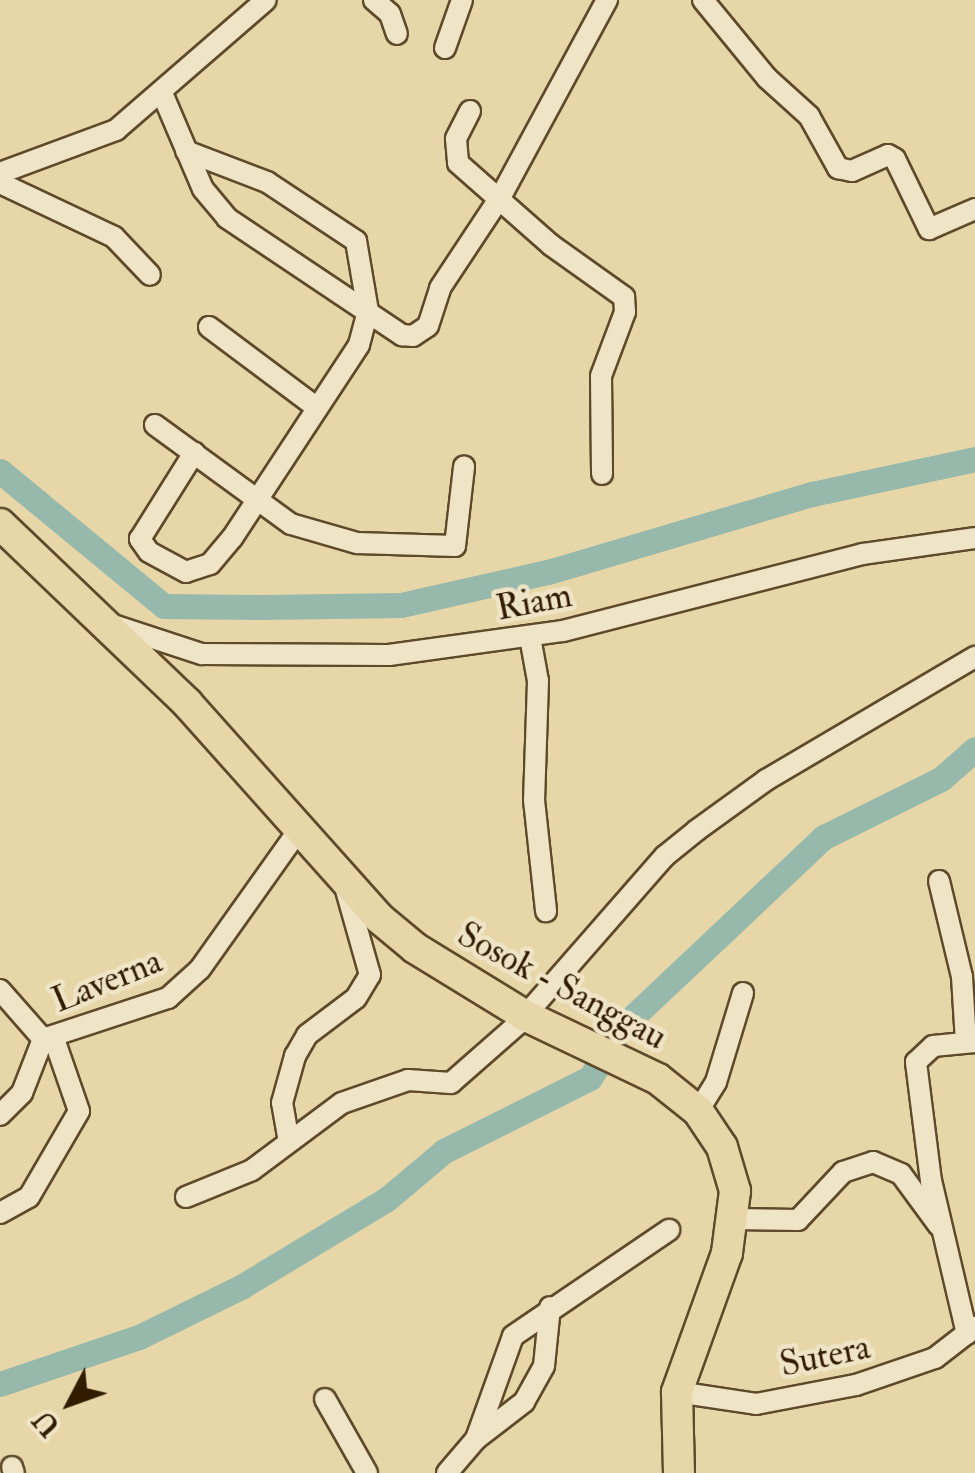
<!DOCTYPE html>
<html>
<head>
<meta charset="utf-8">
<style>
	body { margin:0 }
	#map { position:relative; width:975px; height:1473px; overflow:hidden; background:#e6d6a8; font-family:"IM FELL Double Pica",serif }
	div>[style] { position:absolute }
	[style*='--x'] { left:calc(var(--x)*1px); top:calc(var(--y)*1px); width:calc(var(--w)*1px); rotate:calc(var(--a)*1deg) }
	.river>* { height:25px; margin:-12.5px; padding:0 12.5px; transform-origin:12.5px; border-radius:12.5px; background:#96b9ab }
	.roads { filter:drop-shadow(2px 0 #5e4a2a) drop-shadow(-2px 0 #5e4a2a) drop-shadow(0 2px #5e4a2a) drop-shadow(0 -2px #5e4a2a) }
	.minor>* { height:20px; margin:-10px; padding:0 10px; transform-origin:10px; border-radius:10px; background:#efe4c6 }
	.highway>* { height:30px; margin:-15px; padding:0 15px; transform-origin:15px; border-radius:15px; background:#e6d6a8 }
	span { translate:-50% -50%; white-space:nowrap; text-align:center; line-height:1.15; -webkit-text-stroke:9px #efe4c6; paint-order:stroke }
	.street-label { font-size:35px; color:#311c00 }
	.north { position:absolute; left:20px; top:1353px; width:100px; height:100px; -webkit-text-stroke:8px #efe4c6; paint-order:stroke; rotate:229deg; font-size:28px; font-weight:700; line-height:40px; text-align:center; color:#311c00 }
	.north::after { content:''; display:block; margin:auto; width:35px; height:45px; background:#311c00; clip-path:polygon(50% 0,100% 100%,50% 72%,0 100%) }
</style>
</head>
<body>
<div id="map">
	<div class="river">
		<i style="--x:0;--y:471;--w:212;--a:39.5"></i>
		<i style="--x:164;--y:606;--w:98;--a:0.6"></i>
		<i style="--x:262;--y:607;--w:139;--a:-0.8"></i>
		<i style="--x:401;--y:605;--w:151;--a:-12.7"></i>
		<i style="--x:548;--y:572;--w:275;--a:-16.5"></i>
		<i style="--x:812;--y:494;--w:167;--a:-12.1"></i>
		<i style="--x:0;--y:1384;--w:147;--a:-18.7"></i>
		<i style="--x:139;--y:1337;--w:114;--a:-26.1"></i>
		<i style="--x:241;--y:1287;--w:170;--a:-31.1"></i>
		<i style="--x:387;--y:1199;--w:75;--a:-40.1"></i>
		<i style="--x:444;--y:1151;--w:163;--a:-26.6"></i>
		<i style="--x:590;--y:1078;--w:59;--a:-58.2"></i>
		<i style="--x:621;--y:1028;--w:279;--a:-43.3"></i>
		<i style="--x:824;--y:837;--w:131;--a:-26.4"></i>
		<i style="--x:941;--y:779;--w:45;--a:-41.4"></i>
	</div>
	<div class="roads">
		<div class="minor">
			<i style="--x:374;--y:0;--w:21;--a:41"></i>
			<i style="--x:390;--y:14;--w:21;--a:71"></i>
			<i style="--x:703;--y:0;--w:101;--a:50.6"></i>
			<i style="--x:767;--y:78;--w:57;--a:42.1"></i>
			<i style="--x:809;--y:116;--w:60;--a:60.9"></i>
			<i style="--x:838;--y:168;--w:14;--a:12"></i>
			<i style="--x:852;--y:171;--w:39;--a:-24"></i>
			<i style="--x:888;--y:155;--w:8;--a:30"></i>
			<i style="--x:895;--y:159;--w:78;--a:64.1"></i>
			<i style="--x:929;--y:229;--w:50;--a:-23.5"></i>
			<i style="--x:445;--y:48;--w:51;--a:-70.5"></i>
			<i style="--x:162;--y:93;--w:104;--a:66.9"></i>
			<i style="--x:203;--y:189;--w:38;--a:50"></i>
			<i style="--x:227;--y:218;--w:211;--a:33.8"></i>
			<i style="--x:402;--y:335;--w:11;--a:5"></i>
			<i style="--x:413;--y:336;--w:18;--a:-34"></i>
			<i style="--x:428;--y:326;--w:40;--a:-72"></i>
			<i style="--x:440;--y:288;--w:110;--a:-56.5"></i>
			<i style="--x:501;--y:196;--w:223;--a:-61.6"></i>
			<i style="--x:470;--y:111;--w:31;--a:117"></i>
			<i style="--x:456;--y:139;--w:24;--a:85"></i>
			<i style="--x:458;--y:163;--w:124;--a:41.4"></i>
			<i style="--x:551;--y:245;--w:90;--a:35.5"></i>
			<i style="--x:624;--y:297;--w:15;--a:86"></i>
			<i style="--x:625;--y:312;--w:68;--a:110.6"></i>
			<i style="--x:601;--y:376;--w:98;--a:89.4"></i>
			<i style="--x:186;--y:151;--w:87;--a:20.9"></i>
			<i style="--x:267;--y:182;--w:107;--a:33.5"></i>
			<i style="--x:356;--y:241;--w:71;--a:80.3"></i>
			<i style="--x:368;--y:311;--w:35;--a:105"></i>
			<i style="--x:359;--y:345;--w:231;--a:123.3"></i>
			<i style="--x:232;--y:538;--w:34;--a:130"></i>
			<i style="--x:210;--y:564;--w:25;--a:162"></i>
			<i style="--x:186;--y:572;--w:42;--a:-151.6"></i>
			<i style="--x:149;--y:552;--w:16;--a:-125"></i>
			<i style="--x:140;--y:539;--w:102;--a:-57.9"></i>
			<i style="--x:0;--y:173;--w:124;--a:-20.3"></i>
			<i style="--x:116;--y:130;--w:198;--a:-40.9"></i>
			<i style="--x:0;--y:183;--w:126;--a:25.3"></i>
			<i style="--x:114;--y:237;--w:52;--a:46.5"></i>
			<i style="--x:209;--y:327;--w:134;--a:36.8"></i>
			<i style="--x:155;--y:425;--w:168;--a:36.1"></i>
			<i style="--x:291;--y:524;--w:69;--a:16.1"></i>
			<i style="--x:357;--y:543;--w:98;--a:1.8"></i>
			<i style="--x:455;--y:546;--w:80;--a:-83.5"></i>
			<i style="--x:110;--y:624;--w:97;--a:18.1"></i>
			<i style="--x:202;--y:654;--w:187;--a:0.3"></i>
			<i style="--x:389;--y:655;--w:176;--a:-7.9"></i>
			<i style="--x:563;--y:631;--w:310;--a:-14.4"></i>
			<i style="--x:863;--y:554;--w:113;--a:-8.1"></i>
			<i style="--x:530;--y:637;--w:45;--a:79.7"></i>
			<i style="--x:538;--y:681;--w:119;--a:91.9"></i>
			<i style="--x:534;--y:800;--w:112;--a:83.8"></i>
			<i style="--x:939;--y:881;--w:99;--a:76.5"></i>
			<i style="--x:962;--y:977;--w:65;--a:86.5"></i>
			<i style="--x:0;--y:990;--w:65;--a:48.7"></i>
			<i style="--x:43;--y:1039;--w:132;--a:-18.2"></i>
			<i style="--x:168;--y:998;--w:43;--a:-42.2"></i>
			<i style="--x:200;--y:969;--w:174;--a:-54.6"></i>
			<i style="--x:698;--y:1111;--w:34;--a:-58"></i>
			<i style="--x:716;--y:1082;--w:93;--a:-73.1"></i>
			<i style="--x:0;--y:1115;--w:31;--a:-45"></i>
			<i style="--x:22;--y:1093;--w:58;--a:-68.7"></i>
			<i style="--x:289;--y:1142;--w:40;--a:-100"></i>
			<i style="--x:282;--y:1103;--w:49;--a:-74.5"></i>
			<i style="--x:295;--y:1056;--w:24;--a:-60"></i>
			<i style="--x:307;--y:1035;--w:61;--a:-37.1"></i>
			<i style="--x:356;--y:998;--w:27;--a:-59"></i>
			<i style="--x:370;--y:975;--w:96;--a:-105.8"></i>
			<i style="--x:186;--y:1197;--w:71;--a:-22.2"></i>
			<i style="--x:252;--y:1170;--w:112;--a:-36.7"></i>
			<i style="--x:342;--y:1103;--w:70;--a:-19.2"></i>
			<i style="--x:408;--y:1080;--w:43;--a:4"></i>
			<i style="--x:451;--y:1083;--w:88;--a:-41.3"></i>
			<i style="--x:517;--y:1025;--w:225;--a:-48.8"></i>
			<i style="--x:665;--y:856;--w:41;--a:-39.1"></i>
			<i style="--x:697;--y:830;--w:85;--a:-35.9"></i>
			<i style="--x:766;--y:780;--w:243;--a:-30.5"></i>
			<i style="--x:0;--y:1213;--w:33;--a:-29"></i>
			<i style="--x:29;--y:1197;--w:99;--a:-59.8"></i>
			<i style="--x:79;--y:1111;--w:76;--a:-109.1"></i>
			<i style="--x:734;--y:1219;--w:64;--a:0.9"></i>
			<i style="--x:798;--y:1220;--w:66;--a:-46.8"></i>
			<i style="--x:843;--y:1172;--w:32;--a:-18"></i>
			<i style="--x:873;--y:1162;--w:30;--a:23"></i>
			<i style="--x:901;--y:1174;--w:64;--a:53.8"></i>
			<i style="--x:967;--y:1334;--w:157;--a:-103.2"></i>
			<i style="--x:931;--y:1181;--w:120;--a:-97.2"></i>
			<i style="--x:916;--y:1062;--w:23;--a:-43"></i>
			<i style="--x:933;--y:1046;--w:42;--a:-5.4"></i>
			<i style="--x:677;--y:1392;--w:80;--a:8.6"></i>
			<i style="--x:756;--y:1404;--w:102;--a:-10.8"></i>
			<i style="--x:856;--y:1385;--w:83;--a:-18.9"></i>
			<i style="--x:935;--y:1358;--w:51;--a:-37.8"></i>
			<i style="--x:325;--y:1399;--w:85;--a:60.4"></i>
			<i style="--x:476;--y:1439;--w:61;--a:-37.6"></i>
			<i style="--x:524;--y:1402;--w:41;--a:-60.9"></i>
			<i style="--x:544;--y:1366;--w:59;--a:-84.2"></i>
			<i style="--x:12;--y:1467;--w:6;--a:72"></i>
			<i style="--x:447;--y:1473;--w:45;--a:-49.5"></i>
			<i style="--x:476;--y:1439;--w:109;--a:-70.2"></i>
			<i style="--x:513;--y:1336;--w:189;--a:-34.2"></i>
		</div>
		<div class="highway">
			<i style="--x:0;--y:524;--w:259;--a:43.7"></i>
			<i style="--x:187;--y:703;--w:288;--a:48.2"></i>
			<i style="--x:379;--y:918;--w:47;--a:39.8"></i>
			<i style="--x:415;--y:948;--w:130;--a:31.5"></i>
			<i style="--x:526;--y:1016;--w:146;--a:25.5"></i>
			<i style="--x:658;--y:1079;--w:51;--a:38.7"></i>
			<i style="--x:698;--y:1111;--w:43;--a:56.3"></i>
			<i style="--x:722;--y:1147;--w:46;--a:73.5"></i>
			<i style="--x:735;--y:1191;--w:63;--a:97.4"></i>
			<i style="--x:727;--y:1253;--w:148;--a:109.8"></i>
			<i style="--x:677;--y:1392;--w:81;--a:88.6"></i>
		</div>
	</div>
	<div class="street-label">
		<span style="left:534px;top:602px;rotate:-11deg">Riam</span>
		<span style="left:107px;top:981px;rotate:-22deg">Laverna</span>
		<span style="left:562px;top:986px;rotate:28deg">Sosok - Sanggau</span>
		<span style="left:825px;top:1356px;rotate:-12deg">Sutera</span>
	</div>
	<div class="north">U</div>
</div>
</body>
</html>
